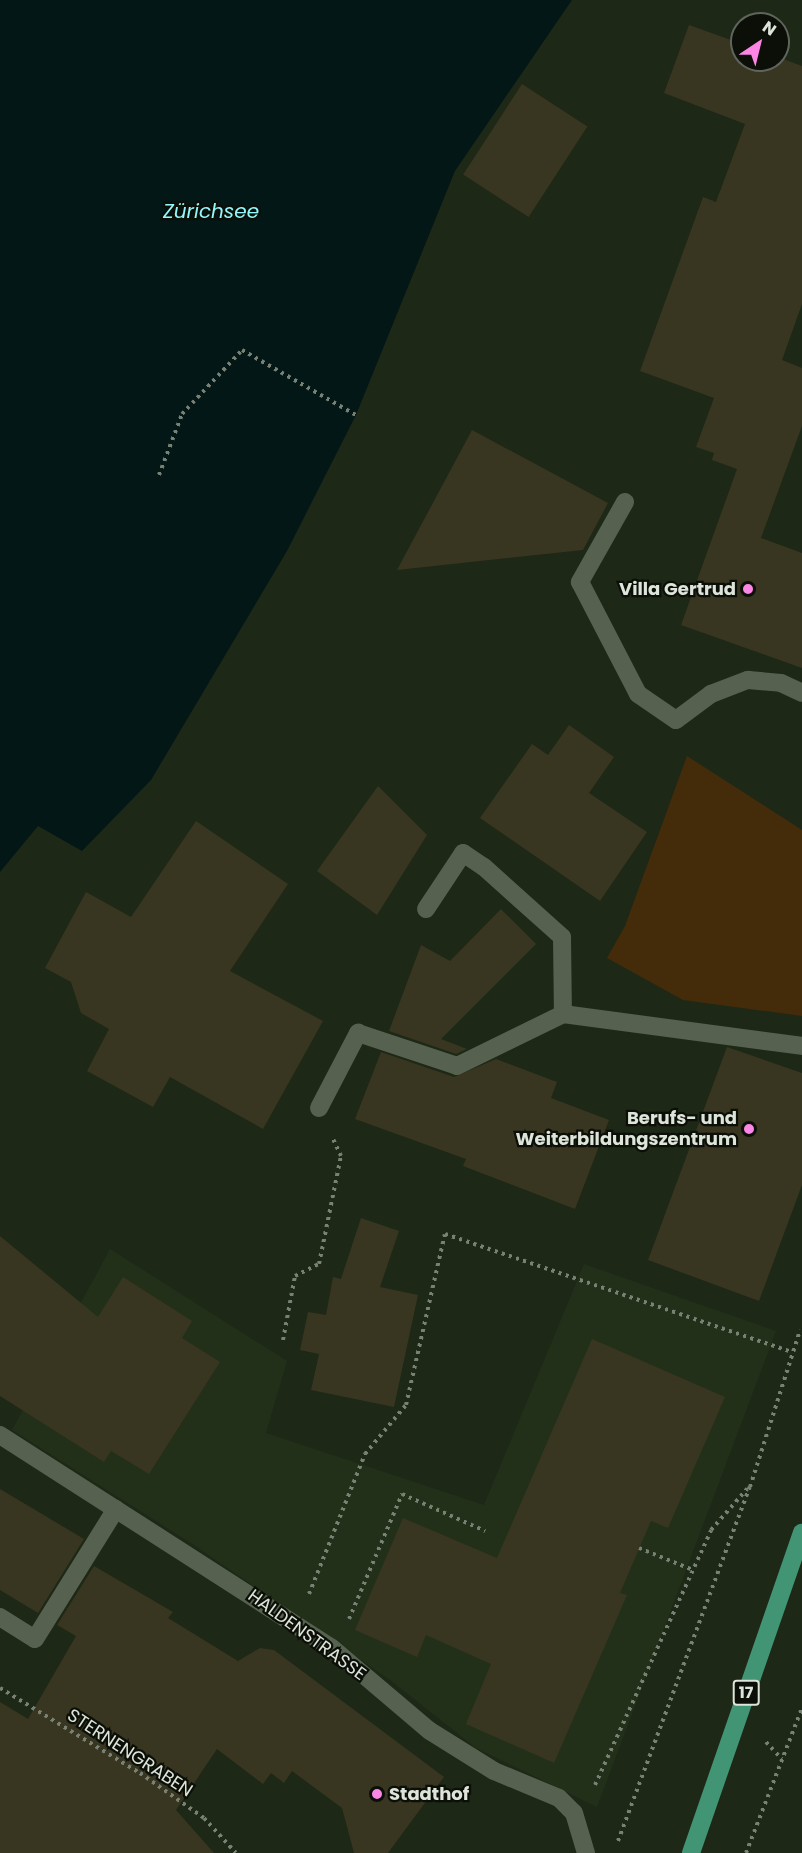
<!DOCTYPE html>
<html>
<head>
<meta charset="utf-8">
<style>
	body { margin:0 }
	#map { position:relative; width:802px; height:1853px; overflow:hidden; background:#1d2817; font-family:Poppins,sans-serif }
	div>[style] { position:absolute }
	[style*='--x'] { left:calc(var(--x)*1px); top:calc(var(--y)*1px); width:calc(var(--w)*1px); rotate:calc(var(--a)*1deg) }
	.built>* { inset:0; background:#223019 }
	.green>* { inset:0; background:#442c0b }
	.water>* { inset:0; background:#041717 }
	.building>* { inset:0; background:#383620; transform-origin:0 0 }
	.path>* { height:4px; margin-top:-2px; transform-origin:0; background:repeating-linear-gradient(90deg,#788173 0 3px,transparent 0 7.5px) }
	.lane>* { height:18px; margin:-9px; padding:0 9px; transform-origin:9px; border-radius:9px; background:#56624f }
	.street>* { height:18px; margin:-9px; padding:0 9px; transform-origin:9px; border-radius:9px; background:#56624f }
	.primary>* { height:18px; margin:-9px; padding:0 9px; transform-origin:9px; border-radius:9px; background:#429574 }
	.dots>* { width:16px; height:16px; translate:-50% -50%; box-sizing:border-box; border:3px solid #0b0f08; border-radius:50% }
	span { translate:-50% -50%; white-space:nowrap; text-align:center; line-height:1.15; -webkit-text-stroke:4.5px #0b0f08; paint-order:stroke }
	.shield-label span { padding:2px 4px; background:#0b0f08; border:2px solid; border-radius:4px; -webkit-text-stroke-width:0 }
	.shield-label { font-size:16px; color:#dde4d9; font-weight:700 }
	.poi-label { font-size:18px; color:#dde4d9; font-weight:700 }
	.right { translate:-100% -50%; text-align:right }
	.left { translate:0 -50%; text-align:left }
	.street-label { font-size:18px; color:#dde4d9 }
	.water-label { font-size:20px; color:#93f8fb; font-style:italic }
	.north { position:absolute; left:730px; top:12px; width:60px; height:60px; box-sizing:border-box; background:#0b0f08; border:2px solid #5f645c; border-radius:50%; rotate:35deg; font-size:16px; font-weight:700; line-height:24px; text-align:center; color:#dde4d9 }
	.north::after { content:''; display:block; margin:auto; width:21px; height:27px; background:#fb86e5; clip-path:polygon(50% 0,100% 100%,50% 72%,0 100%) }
</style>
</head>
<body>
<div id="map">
	<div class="built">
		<i style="clip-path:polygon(110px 1249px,287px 1361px,266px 1433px,484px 1505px,584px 1264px,776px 1331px,597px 1807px,476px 1748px,390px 1680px,194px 1545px,12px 1430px)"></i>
	</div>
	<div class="green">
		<i style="clip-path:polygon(687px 756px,802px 830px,802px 1016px,683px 1000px,607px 958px,625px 926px)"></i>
	</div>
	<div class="water">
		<i style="clip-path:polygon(0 0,572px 0,455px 171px,356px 415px,287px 551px,151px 780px,82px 851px,38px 826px,0 872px)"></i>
	</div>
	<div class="building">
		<i style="clip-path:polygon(689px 25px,742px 44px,742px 60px,778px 57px,802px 66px,802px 304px,782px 360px,802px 368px,802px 426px,761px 538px,802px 553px,802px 668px,681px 625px,737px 469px,712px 460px,714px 453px,696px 447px,714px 398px,640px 371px,703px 197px,716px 202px,745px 124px,664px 93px)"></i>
		<i style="left:522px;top:84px;width:78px;height:108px;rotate:33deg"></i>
		<i style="clip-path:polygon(472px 430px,608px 503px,583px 550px,397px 570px)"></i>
		<i style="clip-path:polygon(569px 725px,614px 757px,589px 793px,647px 832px,600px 901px,480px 818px,532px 744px,548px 755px)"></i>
		<i style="clip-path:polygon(378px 786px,427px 835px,377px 915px,317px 871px)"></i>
		<i style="clip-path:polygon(196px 821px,288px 884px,230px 971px,323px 1021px,263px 1129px,170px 1077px,153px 1107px,87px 1071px,109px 1029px,81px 1013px,71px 982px,45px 968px,86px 892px,131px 917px)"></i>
		<i style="clip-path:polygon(501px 909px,536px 944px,441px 1039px,467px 1049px,456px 1054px,389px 1031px,421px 945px,450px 961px)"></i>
		<i style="clip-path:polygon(727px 1047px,802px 1073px,802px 1185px,759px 1301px,648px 1260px)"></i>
		<i style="clip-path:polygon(381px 1052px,454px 1077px,496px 1059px,557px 1082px,551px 1098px,609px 1120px,575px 1209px,463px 1166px,466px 1159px,355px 1119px)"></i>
		<i style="clip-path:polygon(361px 1218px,399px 1231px,380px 1287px,418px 1295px,394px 1407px,311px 1390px,319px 1354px,300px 1350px,308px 1312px,326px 1315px,333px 1277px,341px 1279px)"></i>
		<i style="clip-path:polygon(0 1236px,98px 1317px,123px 1277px,192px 1321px,182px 1338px,220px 1362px,149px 1474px,111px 1451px,104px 1462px,0 1396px)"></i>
		<i style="clip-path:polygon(592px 1339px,725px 1397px,668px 1528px,651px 1521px,620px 1593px,627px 1595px,554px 1763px,466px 1724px,491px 1664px,426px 1635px,417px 1657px,355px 1630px,403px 1518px,497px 1558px)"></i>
		<i style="clip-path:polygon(0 1489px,84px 1539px,38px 1613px,0 1590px)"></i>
		<i style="clip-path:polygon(94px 1566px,173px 1612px,168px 1618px,238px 1661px,260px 1648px,274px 1650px,444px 1777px,388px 1853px,354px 1853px,342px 1808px,292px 1771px,284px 1783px,271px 1773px,263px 1784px,217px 1749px,176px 1810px,214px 1853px,0 1853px,0 1702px,28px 1719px,76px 1636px,57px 1625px)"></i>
	</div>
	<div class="path">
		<i style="--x:159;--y:475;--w:65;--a:-69.3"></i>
		<i style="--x:182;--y:414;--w:88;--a:-46.8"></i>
		<i style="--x:242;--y:350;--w:131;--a:29.7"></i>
		<i style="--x:283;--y:1340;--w:65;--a:-79.4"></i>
		<i style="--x:295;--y:1276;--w:27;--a:-27"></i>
		<i style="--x:319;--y:1264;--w:110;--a:-78.5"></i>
		<i style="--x:341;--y:1156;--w:19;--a:-115"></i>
		<i style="--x:639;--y:1548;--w:58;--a:22.2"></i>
		<i style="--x:309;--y:1594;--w:151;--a:-68.2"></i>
		<i style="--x:365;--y:1454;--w:64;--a:-50.1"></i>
		<i style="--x:406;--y:1405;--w:175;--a:-77.2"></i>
		<i style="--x:445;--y:1234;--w:366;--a:18.8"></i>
		<i style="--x:349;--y:1619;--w:136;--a:-67"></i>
		<i style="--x:402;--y:1494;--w:91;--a:24"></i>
		<i style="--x:0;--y:1688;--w:164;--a:31.3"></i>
		<i style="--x:140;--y:1773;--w:78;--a:35.1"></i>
		<i style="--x:204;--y:1818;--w:47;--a:47.6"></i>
		<i style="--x:766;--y:1742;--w:23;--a:47"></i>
		<i style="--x:595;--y:1785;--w:280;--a:-65.5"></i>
		<i style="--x:711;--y:1530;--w:55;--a:-48.7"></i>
		<i style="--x:618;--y:1841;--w:378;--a:-69.6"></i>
		<i style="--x:750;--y:1487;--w:165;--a:-72.3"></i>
		<i style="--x:746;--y:1853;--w:155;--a:-68.9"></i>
	</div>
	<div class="lane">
		<i style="--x:625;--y:502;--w:92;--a:119.4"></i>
		<i style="--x:580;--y:582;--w:126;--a:62.6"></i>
		<i style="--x:638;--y:694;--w:46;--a:34.4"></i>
		<i style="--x:676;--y:720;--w:44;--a:-36.6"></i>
		<i style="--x:711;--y:694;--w:40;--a:-21"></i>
		<i style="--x:748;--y:680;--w:33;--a:5"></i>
		<i style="--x:781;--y:683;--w:23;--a:25"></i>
		<i style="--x:426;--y:909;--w:67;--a:-56.5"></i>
		<i style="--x:463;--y:853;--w:25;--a:34"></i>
		<i style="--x:484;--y:867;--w:105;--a:41.9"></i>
		<i style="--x:562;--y:937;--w:77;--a:89.3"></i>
		<i style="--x:319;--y:1108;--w:85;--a:-62.5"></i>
		<i style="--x:358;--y:1033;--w:104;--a:18.4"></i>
		<i style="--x:457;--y:1066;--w:118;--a:-26.1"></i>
		<i style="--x:563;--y:1014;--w:241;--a:7.6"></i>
		<i style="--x:0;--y:1617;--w:41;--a:32.2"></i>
		<i style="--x:35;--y:1639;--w:153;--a:-58.1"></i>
	</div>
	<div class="street">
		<i style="--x:0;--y:1435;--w:394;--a:32.7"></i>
		<i style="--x:332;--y:1648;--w:128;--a:40.3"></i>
		<i style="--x:430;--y:1731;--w:75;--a:32"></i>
		<i style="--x:494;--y:1771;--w:70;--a:22.6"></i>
		<i style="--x:559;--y:1798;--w:21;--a:45"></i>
		<i style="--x:574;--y:1813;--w:42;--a:73.3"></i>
	</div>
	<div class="primary">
		<i style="--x:691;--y:1853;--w:339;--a:-70.9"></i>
	</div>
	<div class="dots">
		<i style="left:748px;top:589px;background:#fb86e5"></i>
		<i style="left:749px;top:1129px;background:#fb86e5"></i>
		<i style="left:377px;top:1794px;background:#fb86e5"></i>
	</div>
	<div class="shield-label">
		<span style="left:746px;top:1693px">17</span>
	</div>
	<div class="poi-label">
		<span class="right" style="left:736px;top:589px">Villa Gertrud</span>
		<span class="right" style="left:737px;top:1129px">Berufs- und<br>Weiterbildungszentrum</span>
		<span class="left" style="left:389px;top:1794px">Stadthof</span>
	</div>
	<div class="street-label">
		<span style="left:307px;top:1635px;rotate:36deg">HALDENSTRASSE</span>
		<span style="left:130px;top:1753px;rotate:33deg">STERNENGRABEN</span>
	</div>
	<div class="water-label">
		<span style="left:211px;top:211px">Zürichsee</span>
	</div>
	<div class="north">N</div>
</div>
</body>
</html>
